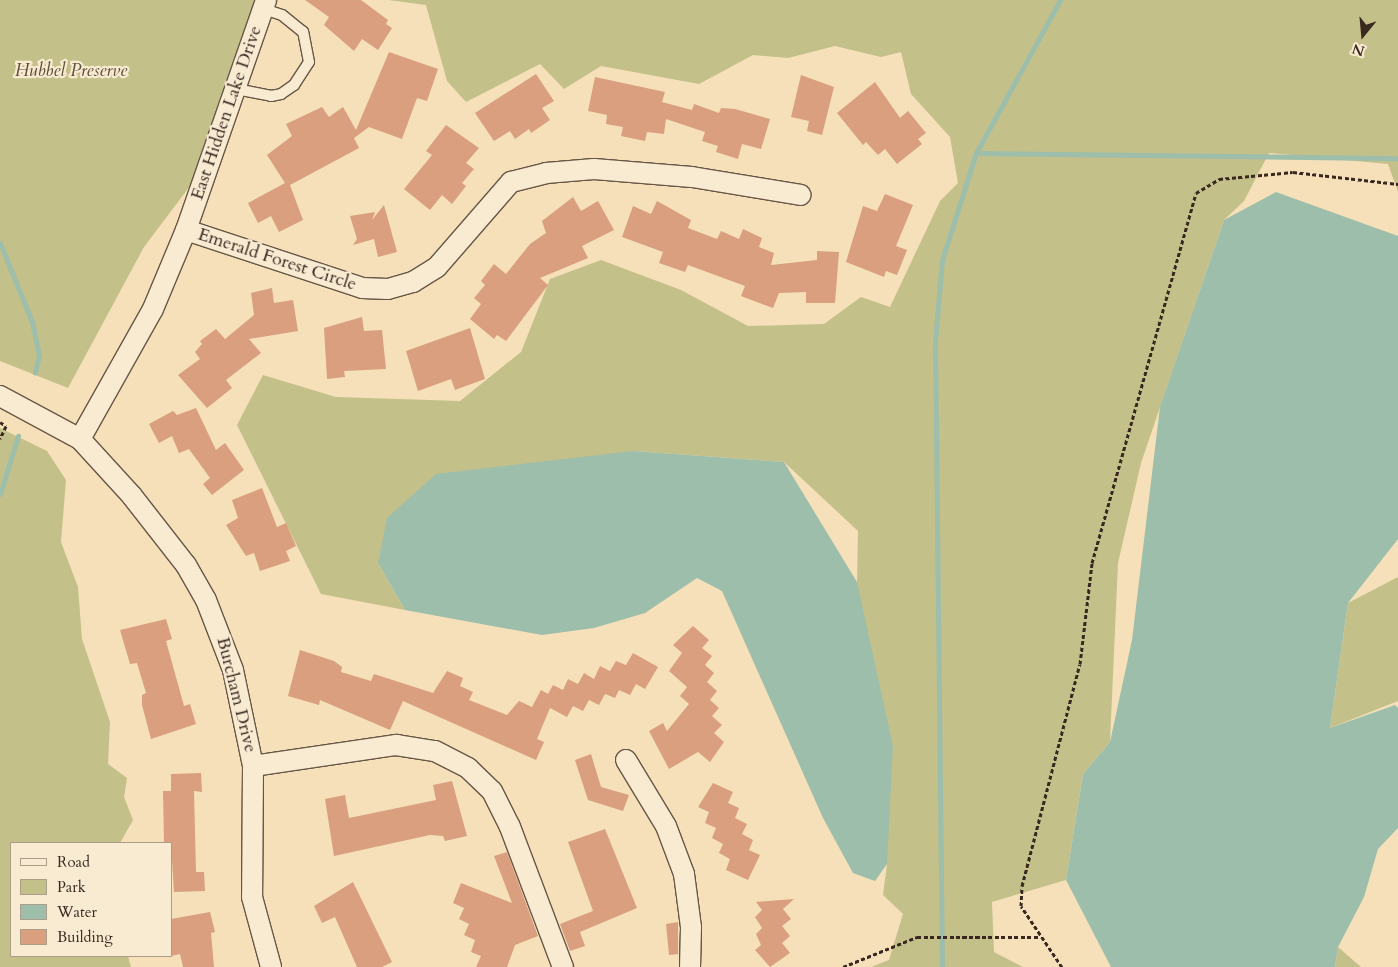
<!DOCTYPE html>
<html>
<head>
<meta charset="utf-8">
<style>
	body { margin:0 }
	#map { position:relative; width:1398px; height:967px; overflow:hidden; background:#f5e0b9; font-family:Cardo,serif }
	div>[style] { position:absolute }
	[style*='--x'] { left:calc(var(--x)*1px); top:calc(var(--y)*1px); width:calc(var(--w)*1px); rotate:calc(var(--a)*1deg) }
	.green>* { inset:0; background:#c4c08a }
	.water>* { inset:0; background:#9dbeaa }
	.stream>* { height:5px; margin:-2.5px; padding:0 2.5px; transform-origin:2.5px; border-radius:2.5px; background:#9dbeaa }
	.building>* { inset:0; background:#d99f7f }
	.path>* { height:3px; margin-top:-1.5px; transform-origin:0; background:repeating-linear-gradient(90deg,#392820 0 4px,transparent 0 6.5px) }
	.roads { filter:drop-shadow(1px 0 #685646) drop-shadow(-1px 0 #685646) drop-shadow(0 1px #685646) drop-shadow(0 -1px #685646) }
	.service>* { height:10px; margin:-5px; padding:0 5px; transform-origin:5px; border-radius:5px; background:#f8ebd2 }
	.minor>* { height:20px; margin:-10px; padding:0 10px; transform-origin:10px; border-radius:10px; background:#f8ebd2 }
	span { translate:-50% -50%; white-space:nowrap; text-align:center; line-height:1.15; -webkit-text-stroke:4.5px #f8ebd2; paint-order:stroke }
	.park-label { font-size:18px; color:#5c4e3a; font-style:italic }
	.street-label { font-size:18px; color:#392820 }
	.legend { position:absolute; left:10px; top:842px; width:162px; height:115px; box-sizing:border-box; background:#f8ebd2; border:1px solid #ac9d8b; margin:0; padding:6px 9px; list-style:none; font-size:15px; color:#392820 }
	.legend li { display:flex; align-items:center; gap:10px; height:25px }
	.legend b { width:25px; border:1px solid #ac9d8b }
	.north { position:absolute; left:1338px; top:10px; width:50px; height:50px; -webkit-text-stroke:4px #f8ebd2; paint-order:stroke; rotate:197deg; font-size:14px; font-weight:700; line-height:20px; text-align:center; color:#392820 }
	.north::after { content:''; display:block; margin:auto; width:18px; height:22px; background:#392820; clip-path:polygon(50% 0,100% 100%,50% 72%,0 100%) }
</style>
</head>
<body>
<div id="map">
	<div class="green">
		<i style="clip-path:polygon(0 0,255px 0,190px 186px,144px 247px,68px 388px,0 361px)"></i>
		<i style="clip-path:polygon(388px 0,1398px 0,1398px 192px,1388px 164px,1269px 153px,1244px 201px,1224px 220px,1141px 463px,1118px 563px,1110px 742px,1083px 774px,1066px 880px,992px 902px,994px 952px,1023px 967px,871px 967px,889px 960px,903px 914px,883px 895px,887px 864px,857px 582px,858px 531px,784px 462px,633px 451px,378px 563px,405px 610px,321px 594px,237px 425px,263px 375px,336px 397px,460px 401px,521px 352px,550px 279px,601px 260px,681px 290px,748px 326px,824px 324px,861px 297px,890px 307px,940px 201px,958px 183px,950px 137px,911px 94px,901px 52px,881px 57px,835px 46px,788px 58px,753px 55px,699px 84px,601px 66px,564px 89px,540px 64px,466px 102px,447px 81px,426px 5px)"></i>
		<i style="clip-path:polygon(0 428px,47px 451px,66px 480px,61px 542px,78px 587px,82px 639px,110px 722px,108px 764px,127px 778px,124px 797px,133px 820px,120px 843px,11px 843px,11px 956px,128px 956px,131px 967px,0 967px)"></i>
		<i style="clip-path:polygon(1398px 577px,1398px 701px,1330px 728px,1348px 603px)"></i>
		<i style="clip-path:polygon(1338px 947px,1361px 967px,1335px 967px)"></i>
	</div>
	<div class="water">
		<i style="clip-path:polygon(1276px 192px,1398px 236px,1398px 539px,1348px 603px,1330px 728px,1395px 705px,1398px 708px,1398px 828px,1378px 849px,1364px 897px,1338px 947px,1335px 967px,1111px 967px,1066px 880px,1083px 774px,1110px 742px,1132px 640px,1160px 407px,1224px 220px)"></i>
		<i style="clip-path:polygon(633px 451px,784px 462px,857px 582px,893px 746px,887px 864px,875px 881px,853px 873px,823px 818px,722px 591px,697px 578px,645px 613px,594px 628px,542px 635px,405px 610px,378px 563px,387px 518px,436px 474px)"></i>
	</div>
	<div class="stream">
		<i style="--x:976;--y:153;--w:422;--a:0.7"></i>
		<i style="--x:0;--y:243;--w:85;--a:67.9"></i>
		<i style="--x:32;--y:322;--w:34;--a:78"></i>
		<i style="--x:39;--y:355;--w:18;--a:103"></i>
		<i style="--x:0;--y:494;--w:61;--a:-72.8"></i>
		<i style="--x:942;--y:967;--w:625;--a:-90.64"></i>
		<i style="--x:935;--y:342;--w:82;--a:-85.1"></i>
		<i style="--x:942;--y:260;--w:112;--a:-72.4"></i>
		<i style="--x:976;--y:153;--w:175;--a:-61.2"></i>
	</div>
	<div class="building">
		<i style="clip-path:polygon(305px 0,361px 0,388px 20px,386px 24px,392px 28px,378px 50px,362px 39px,354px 51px,324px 25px,329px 17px)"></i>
		<i style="clip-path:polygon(389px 52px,438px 69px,427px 101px,417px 98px,402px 139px,369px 127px,354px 138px,359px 148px,290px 185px,303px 220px,279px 232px,271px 216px,258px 223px,248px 203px,285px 183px,267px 155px,292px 136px,286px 124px,322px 107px,329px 117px,343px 107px,356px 130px)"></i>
		<i style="clip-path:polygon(536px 74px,554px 101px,542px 108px,550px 120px,531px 133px,529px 129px,515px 139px,510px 131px,494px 141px,475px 113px)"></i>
		<i style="clip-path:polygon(801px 75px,834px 87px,822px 135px,807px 131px,809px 121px,791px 117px)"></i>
		<i style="clip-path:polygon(595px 77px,665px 92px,662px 102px,692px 110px,694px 104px,719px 113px,721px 108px,735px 109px,770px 119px,761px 149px,742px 144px,738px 159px,716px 152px,718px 146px,702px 141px,705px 132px,666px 119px,664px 134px,647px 132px,645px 141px,621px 136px,623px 127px,606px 124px,607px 115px,588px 111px)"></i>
		<i style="clip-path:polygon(875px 82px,900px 118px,908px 111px,926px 133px,918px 139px,922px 144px,897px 164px,885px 149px,878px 155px,866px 142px,863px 145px,837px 113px)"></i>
		<i style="clip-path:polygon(446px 125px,479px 148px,466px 163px,474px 169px,462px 183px,466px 186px,452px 204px,442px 195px,430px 210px,404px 189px,432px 155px,426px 151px)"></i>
		<i style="clip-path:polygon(885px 194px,913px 205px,896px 246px,907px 250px,897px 275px,886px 271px,884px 277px,846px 262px,863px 206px,877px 211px)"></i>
		<i style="clip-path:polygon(573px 197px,581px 211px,598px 201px,614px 230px,582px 246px,588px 258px,540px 278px,548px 285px,506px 341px,497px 335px,494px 339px,470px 319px,481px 304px,474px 298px,485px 285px,481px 281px,494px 264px,506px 274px,530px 244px,546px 233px,542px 221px)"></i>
		<i style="clip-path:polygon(657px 201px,691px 220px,688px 228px,717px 239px,721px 231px,739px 239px,743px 229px,762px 238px,759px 247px,774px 253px,771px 265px,817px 260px,817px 251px,839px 252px,835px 303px,806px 303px,806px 292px,779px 293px,773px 308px,741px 296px,745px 286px,688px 265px,685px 272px,659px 263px,663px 252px,622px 237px,633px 206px,651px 214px)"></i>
		<i style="clip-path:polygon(384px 205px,397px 252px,378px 257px,374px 239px,353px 245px,357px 239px,350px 216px,375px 212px,372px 220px)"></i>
		<i style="clip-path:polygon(272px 288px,274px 303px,293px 300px,298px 331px,249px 339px,261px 353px,226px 380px,232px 388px,207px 408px,178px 375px,200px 359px,195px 352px,202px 344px,200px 341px,216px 329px,225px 339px,254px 315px,251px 293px)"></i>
		<i style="clip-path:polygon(362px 317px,364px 331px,382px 330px,386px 369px,344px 371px,345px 377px,327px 379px,324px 328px)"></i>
		<i style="clip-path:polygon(470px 328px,485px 379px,455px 390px,451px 379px,418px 391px,406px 351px)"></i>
		<i style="clip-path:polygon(196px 408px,216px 450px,225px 443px,244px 470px,212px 495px,203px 484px,210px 478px,189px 449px,179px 453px,172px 436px,159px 443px,149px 424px,173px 411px,177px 415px)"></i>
		<i style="clip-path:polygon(262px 488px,277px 527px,286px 523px,296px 546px,286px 551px,290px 561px,260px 571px,254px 553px,246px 556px,226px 525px,238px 518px,232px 500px)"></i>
		<i style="clip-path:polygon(166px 619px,172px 639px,166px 641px,184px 706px,190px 704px,196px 724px,151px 739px,142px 705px,142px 695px,146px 693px,137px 663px,130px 664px,120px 630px)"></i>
		<i style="clip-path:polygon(693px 626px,709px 640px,702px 648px,712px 656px,705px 665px,714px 673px,707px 682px,717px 691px,710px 700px,719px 708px,712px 716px,722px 725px,714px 733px,724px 742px,710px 762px,698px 752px,669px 769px,649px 731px,663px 723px,667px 731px,689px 704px,680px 696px,687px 687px,669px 671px,682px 653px,673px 645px)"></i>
		<i style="clip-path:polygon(300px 650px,334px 661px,342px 667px,341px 672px,371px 681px,374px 674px,433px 693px,447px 671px,463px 678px,460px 686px,473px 692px,469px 700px,507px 715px,519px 701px,532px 707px,541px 690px,548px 694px,553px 685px,563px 690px,568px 679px,578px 684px,584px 673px,594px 679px,600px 666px,610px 671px,616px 661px,626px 665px,633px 653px,658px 667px,645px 689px,636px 684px,630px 695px,619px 690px,615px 698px,605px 694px,599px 705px,589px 700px,583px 711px,573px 706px,567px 717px,550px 708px,537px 739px,544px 742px,536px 760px,403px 701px,390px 730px,320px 700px,319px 705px,288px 696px)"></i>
		<i style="clip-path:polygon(591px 754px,601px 787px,629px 795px,623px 811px,588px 800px,575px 760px)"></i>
		<i style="clip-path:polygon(201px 773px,202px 792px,194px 791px,196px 872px,204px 872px,205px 891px,174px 892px,171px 843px,164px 843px,163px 791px,171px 791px,171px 774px)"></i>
		<i style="clip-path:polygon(452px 781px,467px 836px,445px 841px,443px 836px,430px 835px,334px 856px,325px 799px,345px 795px,349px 818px,436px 800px,433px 785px)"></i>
		<i style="clip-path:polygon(713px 783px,733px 792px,728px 803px,739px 808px,735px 818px,747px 824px,742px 834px,753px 840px,749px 850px,760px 855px,748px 880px,726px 870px,730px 859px,719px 853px,723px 844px,712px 838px,716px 828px,705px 823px,709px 812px,698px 807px)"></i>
		<i style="clip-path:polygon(605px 829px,637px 908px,580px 932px,585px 946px,570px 951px,560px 924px,593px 911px,568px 842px)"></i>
		<i style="clip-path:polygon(507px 852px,538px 936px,515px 945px,507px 967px,476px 967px,481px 956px,471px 952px,475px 940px,464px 935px,469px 924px,459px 919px,464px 908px,453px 903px,461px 883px,512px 903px,494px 856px)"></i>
		<i style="clip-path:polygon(353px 882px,392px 962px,382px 967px,357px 967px,335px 917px,322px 923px,314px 906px)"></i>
		<i style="clip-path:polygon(794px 899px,783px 909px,791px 919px,782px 926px,790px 936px,782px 943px,790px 953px,770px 967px,755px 950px,761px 945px,756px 934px,762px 928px,755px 917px,762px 910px,756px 902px)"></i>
		<i style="clip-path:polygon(210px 912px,215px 932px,211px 933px,214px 967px,183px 967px,180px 954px,171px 956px,171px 919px)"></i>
		<i style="clip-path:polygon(678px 922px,678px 954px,669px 955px,666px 924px)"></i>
	</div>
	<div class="path">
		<i style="--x:0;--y:422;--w:7;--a:34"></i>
		<i style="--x:6;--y:426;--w:14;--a:115"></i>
		<i style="--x:843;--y:967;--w:80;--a:-22.1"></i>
		<i style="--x:917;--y:937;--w:121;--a:0"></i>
		<i style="--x:1062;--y:967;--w:73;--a:-123.9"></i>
		<i style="--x:1021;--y:906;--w:20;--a:-87"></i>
		<i style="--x:1022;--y:886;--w:229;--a:-75.4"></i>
		<i style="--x:1080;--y:664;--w:102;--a:-83.2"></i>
		<i style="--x:1092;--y:563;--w:384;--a:-74.3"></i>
		<i style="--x:1196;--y:193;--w:27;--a:-31"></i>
		<i style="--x:1219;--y:179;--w:74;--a:-5.4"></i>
		<i style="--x:1293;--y:172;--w:106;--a:6.5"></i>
	</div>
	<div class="roads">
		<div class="service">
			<i style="--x:236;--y:89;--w:36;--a:11"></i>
			<i style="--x:271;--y:96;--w:10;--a:-11"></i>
			<i style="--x:281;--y:94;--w:16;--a:-35"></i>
			<i style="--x:294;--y:85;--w:27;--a:-57"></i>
			<i style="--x:309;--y:62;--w:31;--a:-101"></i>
			<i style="--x:303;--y:32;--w:27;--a:-141"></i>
			<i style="--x:282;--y:15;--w:20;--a:-162"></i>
		</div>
		<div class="minor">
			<i style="--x:186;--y:230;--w:185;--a:18.2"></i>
			<i style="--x:362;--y:288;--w:26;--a:2"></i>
			<i style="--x:388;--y:289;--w:26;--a:-16"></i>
			<i style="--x:413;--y:282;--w:28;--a:-32"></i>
			<i style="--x:437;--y:267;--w:113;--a:-49"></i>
			<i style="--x:511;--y:182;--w:36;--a:-14"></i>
			<i style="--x:546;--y:173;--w:48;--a:-4.8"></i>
			<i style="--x:594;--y:169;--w:98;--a:4.7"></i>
			<i style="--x:692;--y:177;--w:110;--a:9.4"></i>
			<i style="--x:0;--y:396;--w:91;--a:28.3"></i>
			<i style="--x:80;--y:439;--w:77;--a:47.6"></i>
			<i style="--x:132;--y:496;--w:88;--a:52"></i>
			<i style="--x:186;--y:565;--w:40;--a:60.3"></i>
			<i style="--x:206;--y:600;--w:75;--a:68.9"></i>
			<i style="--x:233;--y:670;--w:98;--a:78.2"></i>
			<i style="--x:253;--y:766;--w:131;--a:90.4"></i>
			<i style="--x:252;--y:897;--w:73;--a:74.8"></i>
			<i style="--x:80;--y:439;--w:149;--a:-60.7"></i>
			<i style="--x:153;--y:309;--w:86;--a:-67.3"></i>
			<i style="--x:186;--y:230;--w:244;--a:-70.8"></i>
			<i style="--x:626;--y:760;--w:77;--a:58.8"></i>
			<i style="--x:666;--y:826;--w:51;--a:69.4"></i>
			<i style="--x:684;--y:874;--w:53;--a:82.5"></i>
			<i style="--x:691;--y:927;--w:40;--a:91.4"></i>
			<i style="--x:253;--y:766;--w:145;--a:-8.4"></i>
			<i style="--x:396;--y:745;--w:39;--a:9"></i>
			<i style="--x:435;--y:751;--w:37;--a:27"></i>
			<i style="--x:468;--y:768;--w:33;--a:44"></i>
			<i style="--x:492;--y:791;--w:40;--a:63.4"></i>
			<i style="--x:510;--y:827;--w:150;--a:69.3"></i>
		</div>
	</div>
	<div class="park-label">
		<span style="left:71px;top:71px">Hubbel Preserve</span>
	</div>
	<div class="street-label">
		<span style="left:227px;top:113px;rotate:-71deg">East Hidden Lake Drive</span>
		<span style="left:277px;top:260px;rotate:18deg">Emerald Forest Circle</span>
		<span style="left:236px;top:695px;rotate:76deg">Burcham Drive</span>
	</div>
	<ul class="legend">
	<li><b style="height:6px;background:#f8ebd2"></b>Road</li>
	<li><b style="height:14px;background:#c4c08a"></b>Park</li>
	<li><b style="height:14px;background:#9dbeaa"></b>Water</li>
	<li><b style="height:14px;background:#d99f7f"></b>Building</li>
	</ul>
	<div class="north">N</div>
</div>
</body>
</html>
